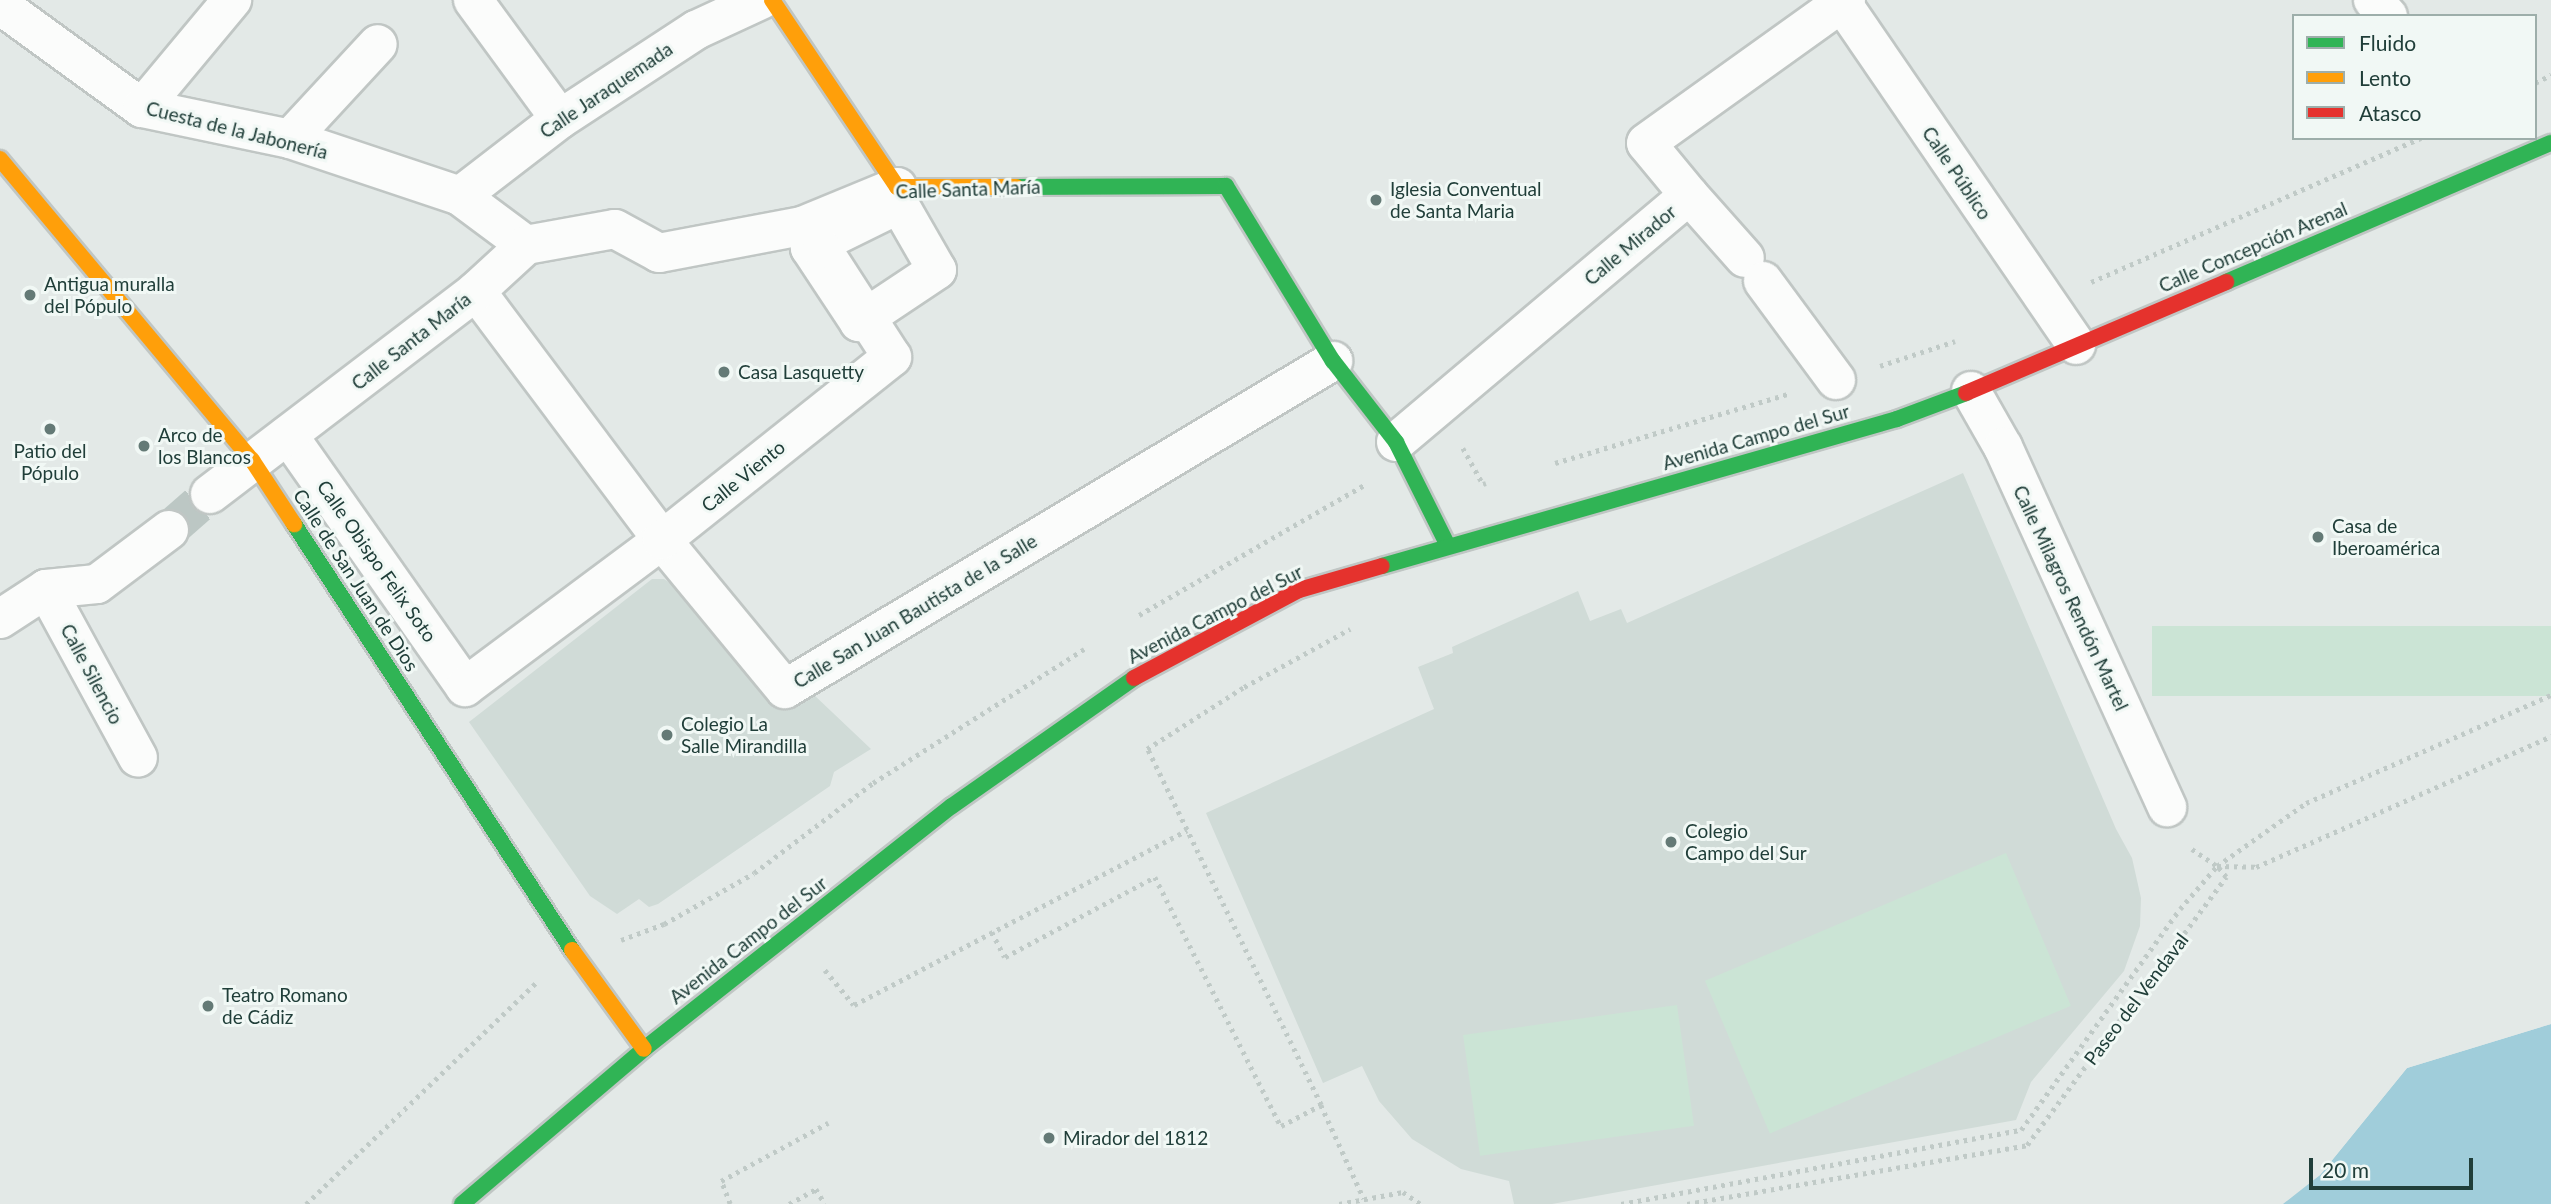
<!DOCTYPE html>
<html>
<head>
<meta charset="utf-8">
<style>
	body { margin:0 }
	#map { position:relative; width:2551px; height:1204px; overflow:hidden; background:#e3e9e7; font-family:Lato,sans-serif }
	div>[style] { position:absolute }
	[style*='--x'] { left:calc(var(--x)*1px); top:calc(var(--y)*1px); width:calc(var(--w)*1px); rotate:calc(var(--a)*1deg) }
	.built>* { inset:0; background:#d0dbd7 }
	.green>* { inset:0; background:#cbe4d5; transform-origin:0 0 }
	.water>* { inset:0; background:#a0cdda }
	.pier>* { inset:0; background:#e3e9e7 }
	.street-tunnel>* { height:38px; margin-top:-19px; transform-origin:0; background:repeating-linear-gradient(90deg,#bcc7c4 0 38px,transparent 0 57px) }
	.path>* { height:4.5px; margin-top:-2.25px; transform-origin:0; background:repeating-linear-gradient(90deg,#c0cac7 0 3.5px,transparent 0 8.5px) }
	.roads { filter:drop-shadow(2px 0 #c0c6c4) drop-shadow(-2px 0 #c0c6c4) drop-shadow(0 2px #c0c6c4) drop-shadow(0 -2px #c0c6c4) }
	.street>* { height:38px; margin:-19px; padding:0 19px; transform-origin:19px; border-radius:19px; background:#fbfcfb }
	.fast>* { height:16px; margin:-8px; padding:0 8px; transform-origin:8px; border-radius:8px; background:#30b455 }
	.slow>* { height:16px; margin:-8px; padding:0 8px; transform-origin:8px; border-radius:8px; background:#ff9f0a }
	.jam>* { height:16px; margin:-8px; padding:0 8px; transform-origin:8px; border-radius:8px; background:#e5322d }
	.dots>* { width:19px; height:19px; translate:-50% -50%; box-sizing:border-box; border:4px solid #f1f8f5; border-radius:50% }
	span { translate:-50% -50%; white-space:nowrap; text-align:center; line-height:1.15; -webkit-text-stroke:6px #f1f8f5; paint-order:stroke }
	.street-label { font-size:19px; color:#203e39 }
	.poi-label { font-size:19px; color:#203e39 }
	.left { translate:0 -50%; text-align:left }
	.legend { position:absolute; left:2292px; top:14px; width:245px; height:126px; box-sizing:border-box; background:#f1f8f5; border:2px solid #9daeaa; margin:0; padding:9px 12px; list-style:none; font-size:21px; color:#203e39 }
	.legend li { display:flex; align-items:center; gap:14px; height:35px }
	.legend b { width:35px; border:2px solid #9daeaa }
	.scale { position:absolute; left:2309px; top:1158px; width:164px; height:32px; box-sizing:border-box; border:4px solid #203e39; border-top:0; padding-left:9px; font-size:21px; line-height:24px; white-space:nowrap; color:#203e39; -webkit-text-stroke:5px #f1f8f5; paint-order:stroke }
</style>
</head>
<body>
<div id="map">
	<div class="built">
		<i style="clip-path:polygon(1963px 473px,2116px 829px,2132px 858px,2141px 898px,2140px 926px,2124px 971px,2031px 1082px,2016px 1120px,1552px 1204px,1514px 1204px,1509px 1181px,1461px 1169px,1412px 1139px,1379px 1101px,1362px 1066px,1323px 1083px,1206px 813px,1434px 709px,1418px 667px,1453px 653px,1452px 647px,1578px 591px,1590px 621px,1621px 609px,1627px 623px)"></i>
		<i style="clip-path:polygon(652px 579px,664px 579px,670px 583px,787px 710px,813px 694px,871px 749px,834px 772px,830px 786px,658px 904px,649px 907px,639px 899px,617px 914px,590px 896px,469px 722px)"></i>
	</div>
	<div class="green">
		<i style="left:2551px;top:626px;width:70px;height:399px;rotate:90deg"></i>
		<i style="left:2006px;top:853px;width:166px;height:327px;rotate:67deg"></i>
		<i style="left:1677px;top:1005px;width:122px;height:216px;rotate:82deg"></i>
	</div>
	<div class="water">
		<i style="clip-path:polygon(2551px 1024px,2551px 1204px,2283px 1204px,2320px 1175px,2407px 1068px)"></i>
	</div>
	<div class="pier">
		<i style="clip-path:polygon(2551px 1020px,2551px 1024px,2407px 1068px,2320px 1175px,2280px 1204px,2318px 1172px,2405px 1065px)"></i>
	</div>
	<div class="street-tunnel">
		<i style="--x:169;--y:530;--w:55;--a:-41.3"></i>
	</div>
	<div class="path">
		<i style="--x:2535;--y:83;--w:18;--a:-27"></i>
		<i style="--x:2091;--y:282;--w:360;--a:-23.6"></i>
		<i style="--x:1880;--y:366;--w:79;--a:-18.4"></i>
		<i style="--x:1463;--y:448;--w:41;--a:60.9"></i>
		<i style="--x:1483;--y:484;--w:3;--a:-18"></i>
		<i style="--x:1555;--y:463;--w:243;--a:-16.5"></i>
		<i style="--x:1139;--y:615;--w:260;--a:-30"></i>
		<i style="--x:2192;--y:849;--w:30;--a:34"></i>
		<i style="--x:992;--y:932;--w:28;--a:63"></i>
		<i style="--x:1005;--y:957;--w:170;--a:-28.1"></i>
		<i style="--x:1155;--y:877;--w:279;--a:63.2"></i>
		<i style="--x:1281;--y:1126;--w:45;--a:-27.7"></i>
		<i style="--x:1321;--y:1105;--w:103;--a:65.4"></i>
		<i style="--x:621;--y:940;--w:46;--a:-20.4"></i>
		<i style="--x:664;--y:924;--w:103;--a:-29.5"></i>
		<i style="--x:754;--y:873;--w:149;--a:-37.1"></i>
		<i style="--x:873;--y:783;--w:250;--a:-32.4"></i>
		<i style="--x:825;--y:970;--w:45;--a:50.4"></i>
		<i style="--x:854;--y:1005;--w:376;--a:-27.7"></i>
		<i style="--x:1321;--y:1105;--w:396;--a:-116"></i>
		<i style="--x:1147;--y:749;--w:115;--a:-32.6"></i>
		<i style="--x:1244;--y:687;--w:121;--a:-28.7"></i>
		<i style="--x:306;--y:1204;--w:319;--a:-43.9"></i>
		<i style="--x:730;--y:1204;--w:25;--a:-111"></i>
		<i style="--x:721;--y:1181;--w:122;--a:-28.5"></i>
		<i style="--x:789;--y:1204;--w:31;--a:-29"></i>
		<i style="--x:816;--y:1189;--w:17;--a:59"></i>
		<i style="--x:1339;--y:1204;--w:65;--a:-10.6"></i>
		<i style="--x:1403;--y:1192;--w:22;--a:34"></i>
		<i style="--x:1621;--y:1204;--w:407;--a:-10.5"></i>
		<i style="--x:2021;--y:1130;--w:272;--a:-54.3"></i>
		<i style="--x:2180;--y:909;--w:57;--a:-49.3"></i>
		<i style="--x:2217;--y:866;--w:109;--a:-35.3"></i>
		<i style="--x:2306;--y:803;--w:268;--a:-23.8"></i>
		<i style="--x:1687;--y:1204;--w:345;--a:-9.8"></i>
		<i style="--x:2027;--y:1145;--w:334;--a:-53.4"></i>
		<i style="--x:2226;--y:877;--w:14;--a:-129"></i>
		<i style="--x:2217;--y:866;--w:39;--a:1"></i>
		<i style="--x:2256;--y:867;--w:323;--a:-23.9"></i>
	</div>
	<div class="roads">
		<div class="street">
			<i style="--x:473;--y:0;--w:147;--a:53.8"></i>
			<i style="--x:1840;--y:0;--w:418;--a:55.6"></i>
			<i style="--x:2373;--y:0;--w:22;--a:47"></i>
			<i style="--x:0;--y:5;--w:175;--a:36"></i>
			<i style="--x:142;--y:108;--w:151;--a:11.8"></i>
			<i style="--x:290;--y:139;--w:179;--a:18.5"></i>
			<i style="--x:460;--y:196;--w:82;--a:36.6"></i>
			<i style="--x:142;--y:108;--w:141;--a:-50.2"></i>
			<i style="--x:290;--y:139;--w:129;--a:-47.2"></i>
			<i style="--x:1689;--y:195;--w:84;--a:48.4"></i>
			<i style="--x:460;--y:196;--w:126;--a:-37.6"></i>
			<i style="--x:560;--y:119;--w:163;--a:-33.2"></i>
			<i style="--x:696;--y:30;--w:72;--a:-24.8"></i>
			<i style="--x:899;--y:204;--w:76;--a:60.1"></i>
			<i style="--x:937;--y:270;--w:94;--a:146.3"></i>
			<i style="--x:859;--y:322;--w:89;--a:-123.5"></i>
			<i style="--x:810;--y:248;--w:99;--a:-26.3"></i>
			<i style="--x:1763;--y:281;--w:123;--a:53.6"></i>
			<i style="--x:476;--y:291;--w:311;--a:53.2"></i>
			<i style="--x:662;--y:540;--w:193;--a:50.5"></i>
			<i style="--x:785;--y:689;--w:639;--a:-30.9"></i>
			<i style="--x:1971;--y:391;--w:64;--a:60.3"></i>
			<i style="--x:2003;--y:447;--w:396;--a:65.5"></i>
			<i style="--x:288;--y:435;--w:308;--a:54.9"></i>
			<i style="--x:465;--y:687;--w:246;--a:-36.7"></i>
			<i style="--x:662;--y:540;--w:294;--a:-38.5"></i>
			<i style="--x:892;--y:357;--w:129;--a:-122.9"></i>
			<i style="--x:822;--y:249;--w:30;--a:-131"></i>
			<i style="--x:1396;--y:442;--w:383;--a:-40.1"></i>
			<i style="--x:1689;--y:195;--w:67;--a:-129.6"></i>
			<i style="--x:1646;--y:143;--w:246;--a:-35.6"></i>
			<i style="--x:210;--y:494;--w:335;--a:-37.3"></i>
			<i style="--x:476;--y:291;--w:68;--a:-42.6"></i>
			<i style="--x:526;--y:245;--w:90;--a:-10.2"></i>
			<i style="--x:615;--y:229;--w:50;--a:28.6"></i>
			<i style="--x:659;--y:253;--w:146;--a:-10.7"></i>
			<i style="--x:802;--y:226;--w:103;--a:-22.3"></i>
			<i style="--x:46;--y:589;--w:192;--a:61.4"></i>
			<i style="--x:0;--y:619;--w:55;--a:-33.1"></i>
			<i style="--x:46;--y:589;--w:51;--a:-5.6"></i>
			<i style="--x:97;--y:584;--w:90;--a:-36.9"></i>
		</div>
		<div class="fast">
			<i style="--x:1016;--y:187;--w:210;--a:-0.3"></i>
			<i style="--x:1226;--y:186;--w:205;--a:58.6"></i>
			<i style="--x:1333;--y:361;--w:103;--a:52.1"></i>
			<i style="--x:1396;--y:442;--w:116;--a:63.4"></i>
			<i style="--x:2226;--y:282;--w:353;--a:-23.2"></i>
			<i style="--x:294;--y:524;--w:509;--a:56.87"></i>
			<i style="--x:1382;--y:566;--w:536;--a:-15.93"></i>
			<i style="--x:1897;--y:419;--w:74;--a:-20.6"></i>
			<i style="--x:462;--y:1204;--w:239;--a:-40.4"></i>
			<i style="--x:644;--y:1049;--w:392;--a:-38.3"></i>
			<i style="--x:952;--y:806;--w:223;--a:-35.1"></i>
		</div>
		<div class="slow">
			<i style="--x:772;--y:0;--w:225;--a:56.2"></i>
			<i style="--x:897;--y:187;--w:119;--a:0"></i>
			<i style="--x:0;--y:159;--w:393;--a:50.1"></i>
			<i style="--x:252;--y:460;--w:77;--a:56.7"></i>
			<i style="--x:572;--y:950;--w:122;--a:54"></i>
		</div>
		<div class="jam">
			<i style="--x:1966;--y:393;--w:283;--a:-23.1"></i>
			<i style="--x:1134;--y:678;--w:187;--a:-28.1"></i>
			<i style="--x:1299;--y:590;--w:86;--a:-16.1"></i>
		</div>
	</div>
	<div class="dots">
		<i style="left:1376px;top:200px;background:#647a76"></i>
		<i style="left:30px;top:295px;background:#647a76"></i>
		<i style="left:724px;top:372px;background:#647a76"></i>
		<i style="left:50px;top:429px;background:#647a76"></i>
		<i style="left:144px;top:446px;background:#647a76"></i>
		<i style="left:2318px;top:537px;background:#647a76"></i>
		<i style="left:667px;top:735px;background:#647a76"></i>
		<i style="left:1671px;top:842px;background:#647a76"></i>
		<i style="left:208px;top:1006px;background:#647a76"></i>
		<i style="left:1049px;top:1138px;background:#647a76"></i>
	</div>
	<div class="street-label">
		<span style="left:606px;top:90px;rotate:-34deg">Calle Jaraquemada</span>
		<span style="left:237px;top:130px;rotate:14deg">Cuesta de la Jabonería</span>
		<span style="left:1957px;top:173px;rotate:56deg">Calle Público</span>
		<span style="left:968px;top:189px;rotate:-2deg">Calle Santa María</span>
		<span style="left:1630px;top:245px;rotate:-40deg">Calle Mirador</span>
		<span style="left:2253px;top:247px;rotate:-23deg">Calle Concepción Arenal</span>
		<span style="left:411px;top:341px;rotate:-38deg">Calle Santa María</span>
		<span style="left:1756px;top:437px;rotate:-16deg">Avenida Campo del Sur</span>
		<span style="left:743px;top:476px;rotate:-39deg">Calle Viento</span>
		<span style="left:377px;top:561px;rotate:55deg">Calle Obispo Felix Soto</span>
		<span style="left:356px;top:580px;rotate:57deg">Calle de San Juan de Dios</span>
		<span style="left:2071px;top:598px;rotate:65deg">Calle Milagros Rendón Martel</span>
		<span style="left:915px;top:611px;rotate:-31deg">Calle San Juan Bautista de la Salle</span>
		<span style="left:1215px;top:614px;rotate:-27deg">Avenida Campo del Sur</span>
		<span style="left:92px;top:674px;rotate:62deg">Calle Silencio</span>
		<span style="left:748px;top:940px;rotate:-38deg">Avenida Campo del Sur</span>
		<span style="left:2136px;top:999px;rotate:-53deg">Paseo del Vendaval</span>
	</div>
	<div class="poi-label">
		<span class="left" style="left:1390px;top:200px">Iglesia Conventual<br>de Santa Maria</span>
		<span class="left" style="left:44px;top:295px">Antigua muralla<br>del Pópulo</span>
		<span class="left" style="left:738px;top:372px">Casa Lasquetty</span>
		<span class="left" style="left:158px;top:446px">Arco de<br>los Blancos</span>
		<span style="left:50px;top:462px">Patio del<br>Pópulo</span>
		<span class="left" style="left:2332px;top:537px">Casa de<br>Iberoamérica</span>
		<span class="left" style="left:681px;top:735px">Colegio La<br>Salle Mirandilla</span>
		<span class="left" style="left:1685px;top:842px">Colegio<br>Campo del Sur</span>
		<span class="left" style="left:222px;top:1006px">Teatro Romano<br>de Cádiz</span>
		<span class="left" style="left:1063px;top:1138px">Mirador del 1812</span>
	</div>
	<ul class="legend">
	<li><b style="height:9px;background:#30b455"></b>Fluido</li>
	<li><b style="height:9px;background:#ff9f0a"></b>Lento</li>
	<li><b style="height:9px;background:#e5322d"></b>Atasco</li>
	</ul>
	<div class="scale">20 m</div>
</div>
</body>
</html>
